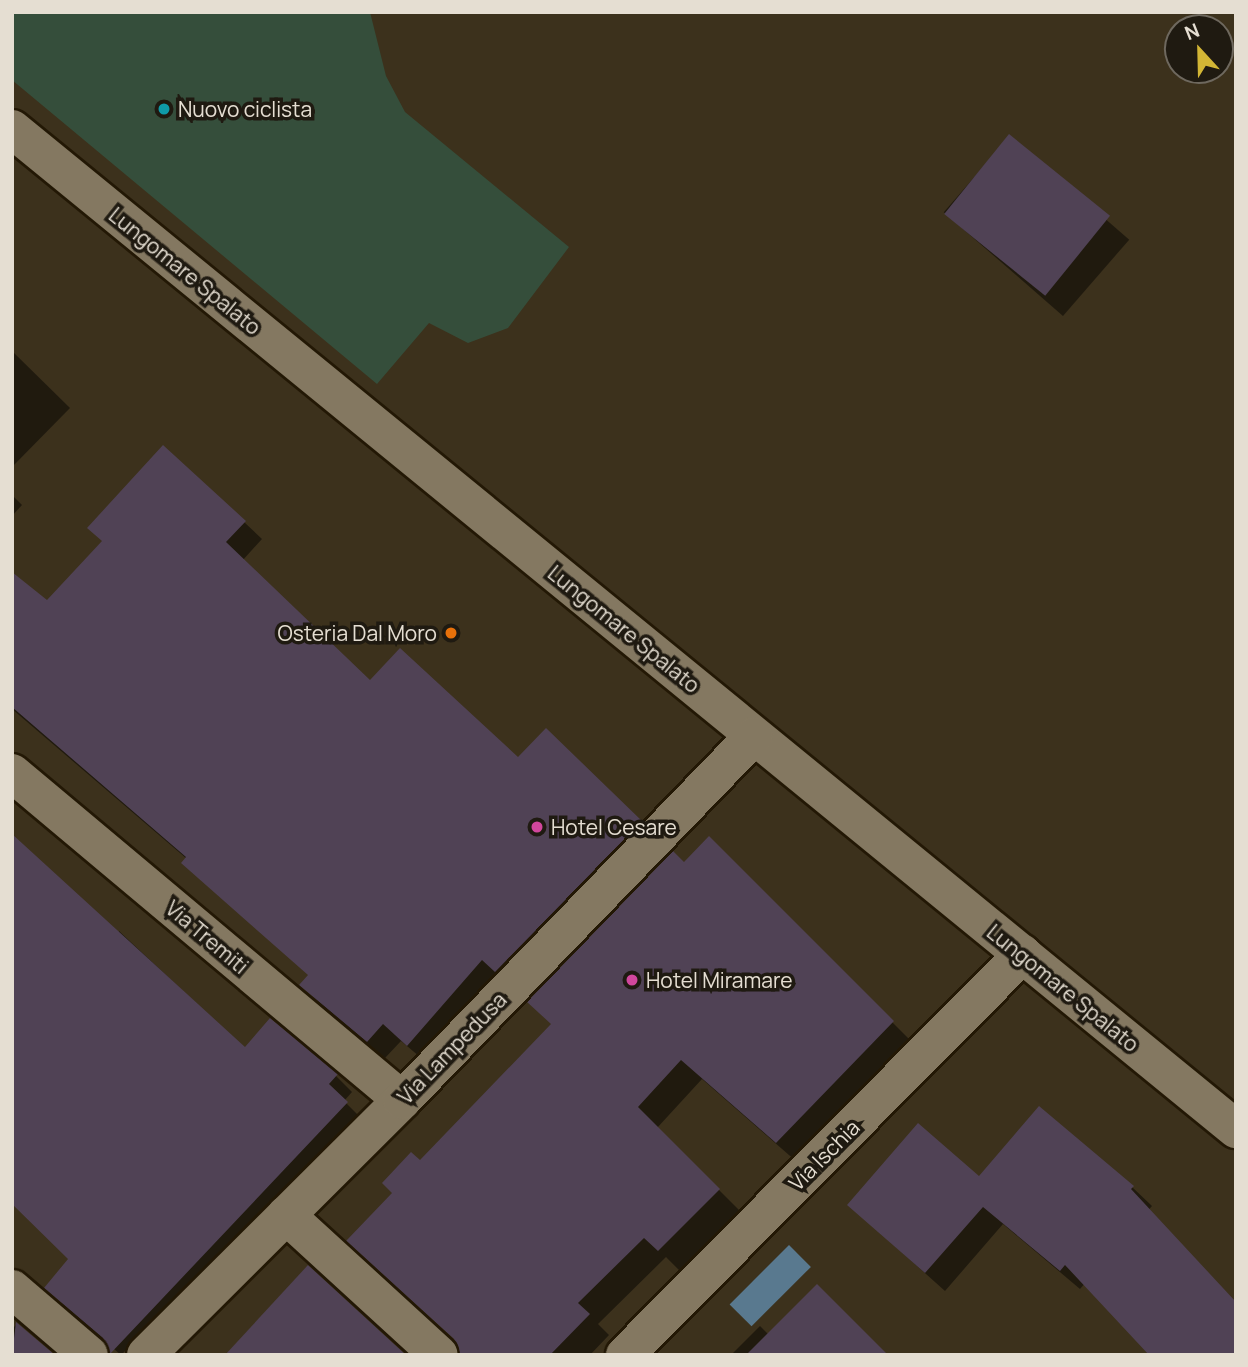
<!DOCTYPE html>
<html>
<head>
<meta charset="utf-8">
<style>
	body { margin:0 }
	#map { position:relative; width:1248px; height:1367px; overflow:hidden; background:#3c311c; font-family:Manrope,sans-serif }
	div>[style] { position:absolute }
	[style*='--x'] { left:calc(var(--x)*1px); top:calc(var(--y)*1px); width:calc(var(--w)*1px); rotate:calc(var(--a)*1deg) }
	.green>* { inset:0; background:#354e3b }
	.water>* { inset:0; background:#59798f; transform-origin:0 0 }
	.shadow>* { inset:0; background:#0007; transform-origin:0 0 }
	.building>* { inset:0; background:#504255; transform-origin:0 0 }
	.roads { filter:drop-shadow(2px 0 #231805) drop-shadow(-2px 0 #231805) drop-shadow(0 2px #231805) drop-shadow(0 -2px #231805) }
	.minor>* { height:38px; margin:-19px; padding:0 19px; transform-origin:19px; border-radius:19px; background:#847861 }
	.dots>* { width:19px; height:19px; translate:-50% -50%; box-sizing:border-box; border:4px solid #1f1a11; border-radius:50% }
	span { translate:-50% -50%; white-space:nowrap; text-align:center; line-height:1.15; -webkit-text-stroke:7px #1f1a11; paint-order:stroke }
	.poi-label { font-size:21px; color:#e5ded2 }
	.left { translate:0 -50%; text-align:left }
	.right { translate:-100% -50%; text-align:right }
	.street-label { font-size:21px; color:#e5ded2 }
	.frame { position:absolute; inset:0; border:14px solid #e5ded2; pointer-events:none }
	.north { position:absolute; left:1164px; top:14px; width:70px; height:70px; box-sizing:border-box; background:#1f1a11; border:2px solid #6e685e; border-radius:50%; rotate:338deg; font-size:19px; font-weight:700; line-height:28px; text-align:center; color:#e5ded2 }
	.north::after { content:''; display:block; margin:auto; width:24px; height:32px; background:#d3b635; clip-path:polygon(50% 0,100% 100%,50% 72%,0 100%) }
</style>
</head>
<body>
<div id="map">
	<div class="green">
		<i style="clip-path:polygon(12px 12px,370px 12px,386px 76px,405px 112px,569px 247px,508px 328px,468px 343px,429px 323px,377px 384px,12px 80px)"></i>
	</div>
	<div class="water">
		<i style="left:789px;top:1245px;width:31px;height:84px;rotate:45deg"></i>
	</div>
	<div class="shadow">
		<i style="left:1010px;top:136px;width:158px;height:101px;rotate:41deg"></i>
		<i style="clip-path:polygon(12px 351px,70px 408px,12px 467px)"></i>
		<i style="clip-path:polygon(12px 495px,22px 505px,12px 516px)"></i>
		<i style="clip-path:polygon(244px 522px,262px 539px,242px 561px,370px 683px,640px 822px,658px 840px,426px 1062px,401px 1041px,385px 1058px,319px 1003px,302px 985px,310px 976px,187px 859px,12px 709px,12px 589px,47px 603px)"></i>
		<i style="clip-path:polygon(709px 839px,913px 1043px,797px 1162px,702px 1079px,657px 1128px,739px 1210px,679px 1270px,666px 1257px,598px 1324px,609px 1335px,590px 1355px,461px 1355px,420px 1162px,553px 1025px)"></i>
		<i style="clip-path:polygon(119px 931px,245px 1049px,336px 1076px,352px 1092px,344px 1101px,362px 1119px,121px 1355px,62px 1304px)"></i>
		<i style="clip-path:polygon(980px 1178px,1132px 1187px,1152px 1206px,1080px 1289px,1003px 1224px,945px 1291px,849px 1205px)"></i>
		<i style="clip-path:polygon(17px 1324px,12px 1355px,12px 1329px)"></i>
		<i style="clip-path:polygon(760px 1326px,769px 1335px,885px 1355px,731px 1355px)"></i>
	</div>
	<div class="building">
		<i style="left:1009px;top:134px;width:130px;height:103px;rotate:39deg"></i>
		<i style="clip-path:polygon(163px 445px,246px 521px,226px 542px,370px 680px,400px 648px,518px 757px,546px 728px,642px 821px,495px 972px,482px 960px,407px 1046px,383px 1024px,367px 1042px,299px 985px,308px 975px,181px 863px,186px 857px,12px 707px,12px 572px,47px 600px,102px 541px,87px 528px)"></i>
		<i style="clip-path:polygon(12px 834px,245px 1047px,270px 1018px,338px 1074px,329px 1084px,348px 1102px,110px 1354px,103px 1338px,44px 1288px,68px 1259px,12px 1204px)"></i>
		<i style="clip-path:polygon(709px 836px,894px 1021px,776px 1143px,681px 1060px,638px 1107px,720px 1189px,658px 1251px,644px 1238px,578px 1303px,590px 1314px,550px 1355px,460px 1355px,454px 1339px,346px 1241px,392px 1193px,382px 1183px,411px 1152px,420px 1160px,551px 1024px,527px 1002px,673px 851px,684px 862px)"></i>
		<i style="clip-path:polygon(1039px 1106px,1134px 1186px,1131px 1189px,1236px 1302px,1236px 1355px,1149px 1355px,1065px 1265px,1060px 1271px,983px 1207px,925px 1273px,847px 1205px,918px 1123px,979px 1176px)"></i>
		<i style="clip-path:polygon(308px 1265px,406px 1355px,225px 1355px)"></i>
		<i style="clip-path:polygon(817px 1284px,888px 1355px,746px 1355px)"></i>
		<i style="clip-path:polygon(16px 1322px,55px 1355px,12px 1355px)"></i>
	</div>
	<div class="roads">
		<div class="minor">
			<i style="--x:12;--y:129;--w:1581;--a:39.25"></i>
			<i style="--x:12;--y:773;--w:509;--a:39.98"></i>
			<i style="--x:286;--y:1215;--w:207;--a:42.5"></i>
			<i style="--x:12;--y:1289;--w:101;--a:40.6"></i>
			<i style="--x:146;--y:1355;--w:361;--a:-44.9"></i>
			<i style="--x:402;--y:1100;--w:506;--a:-45.96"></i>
			<i style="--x:625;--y:1355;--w:565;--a:-45.22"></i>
		</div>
	</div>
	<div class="dots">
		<i style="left:164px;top:109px;background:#0f9aa8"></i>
		<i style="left:451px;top:633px;background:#e8710a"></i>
		<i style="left:537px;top:827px;background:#d1479c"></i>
		<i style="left:632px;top:980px;background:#d1479c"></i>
	</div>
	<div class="poi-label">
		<span class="left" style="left:178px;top:109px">Nuovo ciclista</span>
		<span class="right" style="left:437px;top:633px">Osteria Dal Moro</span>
		<span class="left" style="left:551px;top:827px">Hotel Cesare</span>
		<span class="left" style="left:646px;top:980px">Hotel Miramare</span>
	</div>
	<div class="street-label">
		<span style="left:185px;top:271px;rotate:39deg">Lungomare Spalato</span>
		<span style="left:624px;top:629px;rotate:39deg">Lungomare Spalato</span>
		<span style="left:207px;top:937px;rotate:40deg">Via Tremiti</span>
		<span style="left:1063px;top:988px;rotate:39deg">Lungomare Spalato</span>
		<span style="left:452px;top:1048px;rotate:-46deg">Via Lampedusa</span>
		<span style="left:824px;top:1155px;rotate:-45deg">Via Ischia</span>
	</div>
	<div class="frame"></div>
	<div class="north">N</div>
</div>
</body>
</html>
